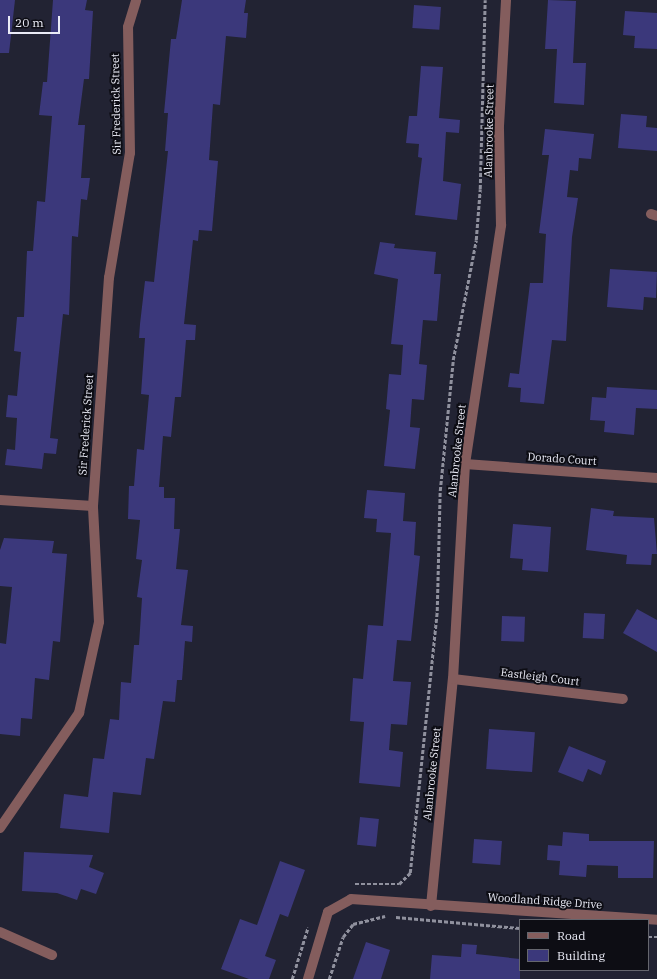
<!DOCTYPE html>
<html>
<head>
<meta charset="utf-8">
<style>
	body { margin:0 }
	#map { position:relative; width:657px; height:979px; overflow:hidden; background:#222333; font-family:"IBM Plex Serif",serif }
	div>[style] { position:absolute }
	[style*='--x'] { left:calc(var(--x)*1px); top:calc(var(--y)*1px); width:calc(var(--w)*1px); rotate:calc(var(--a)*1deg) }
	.building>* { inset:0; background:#3b387b; transform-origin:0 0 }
	.path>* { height:2.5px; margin-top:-1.25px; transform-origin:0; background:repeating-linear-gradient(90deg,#90919e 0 4px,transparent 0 6px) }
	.minor>* { height:10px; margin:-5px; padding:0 5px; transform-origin:5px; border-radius:5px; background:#845d5d }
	span { translate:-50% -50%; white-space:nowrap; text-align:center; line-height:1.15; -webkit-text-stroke:4px #0d0d14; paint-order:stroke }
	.street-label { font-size:11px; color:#eaebf6 }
	.legend { position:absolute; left:519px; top:919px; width:130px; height:52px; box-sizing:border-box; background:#0d0d14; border:1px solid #65666e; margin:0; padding:5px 7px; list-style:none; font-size:12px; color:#eaebf6 }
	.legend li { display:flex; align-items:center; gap:8px; height:20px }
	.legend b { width:20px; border:1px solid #65666e }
	.scale { position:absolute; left:8px; top:16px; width:52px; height:18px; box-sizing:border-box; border:2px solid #eaebf6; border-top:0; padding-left:5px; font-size:12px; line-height:14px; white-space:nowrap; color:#eaebf6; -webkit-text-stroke:3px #0d0d14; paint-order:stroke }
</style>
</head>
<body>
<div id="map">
	<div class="building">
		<i style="clip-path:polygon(0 0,15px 0,9px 53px,0 53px)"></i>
		<i style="clip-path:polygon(53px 0,87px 0,85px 10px,93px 11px,89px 79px,84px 79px,78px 125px,85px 125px,81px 178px,90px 178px,87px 200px,81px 199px,78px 237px,72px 236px,69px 315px,63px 314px,50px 438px,58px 439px,56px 454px,44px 453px,42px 469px,5px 465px,7px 449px,15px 450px,17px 418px,6px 417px,8px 395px,17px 396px,21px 352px,14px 351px,17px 317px,24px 317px,27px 251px,33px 251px,37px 201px,45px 202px,52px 116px,39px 115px,43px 82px,47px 82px)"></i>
		<i style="clip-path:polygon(182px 0,246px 0,244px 13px,248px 13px,246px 38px,226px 36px,220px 105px,213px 104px,209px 160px,218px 161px,212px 231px,199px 230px,198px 241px,193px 240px,184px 324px,196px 325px,195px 340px,186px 340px,181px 397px,175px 397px,171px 437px,163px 436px,159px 487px,164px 487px,164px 498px,175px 498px,174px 529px,180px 529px,176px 569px,188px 570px,181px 625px,193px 626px,192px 642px,185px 641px,182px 680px,177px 680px,175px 702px,163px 701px,154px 759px,146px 758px,141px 795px,113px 792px,109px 833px,60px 828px,64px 794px,88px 797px,93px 758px,104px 759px,110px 719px,119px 720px,121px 682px,131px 683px,134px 645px,139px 645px,142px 598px,137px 597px,142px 560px,136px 559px,140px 520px,128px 519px,129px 486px,134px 486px,137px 449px,144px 450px,149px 395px,141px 394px,145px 338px,139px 338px,140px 324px,145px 281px,154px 282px,168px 151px,165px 151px,168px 113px,164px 113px,171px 39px,176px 39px)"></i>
		<i style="clip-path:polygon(548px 0,576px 1px,573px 63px,586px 63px,584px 105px,554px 103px,557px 49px,545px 49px)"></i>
		<i style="left:414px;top:5px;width:27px;height:23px;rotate:4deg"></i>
		<i style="clip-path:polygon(625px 11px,657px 13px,657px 49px,634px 48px,635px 36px,623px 35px)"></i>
		<i style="clip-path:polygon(421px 66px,443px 67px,439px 118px,460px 120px,459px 133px,446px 132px,443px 181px,461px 184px,457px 220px,415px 215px,422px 158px,418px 157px,419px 144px,406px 143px,409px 116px,417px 116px)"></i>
		<i style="clip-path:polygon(621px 114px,647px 116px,646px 127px,657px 128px,657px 151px,618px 148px)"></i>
		<i style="clip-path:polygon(545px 129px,594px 134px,591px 159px,579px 158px,578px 171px,570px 170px,567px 197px,578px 198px,572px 237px,566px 341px,552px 340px,544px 404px,520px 402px,521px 388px,508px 387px,510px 373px,519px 374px,530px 283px,543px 283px,546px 234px,539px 233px,549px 155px,542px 155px)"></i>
		<i style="clip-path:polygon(380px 242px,395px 244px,394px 248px,436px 252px,434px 274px,441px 274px,437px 321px,423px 320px,419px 364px,427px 365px,424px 400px,412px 399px,410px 427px,420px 428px,415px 469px,384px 466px,390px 410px,386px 409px,389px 374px,401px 375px,403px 345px,391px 344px,398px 279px,374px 274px)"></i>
		<i style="clip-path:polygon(610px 269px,657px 272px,656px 298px,644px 297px,643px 310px,607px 307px)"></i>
		<i style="clip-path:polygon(607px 387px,657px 390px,657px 409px,636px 408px,634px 435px,604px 432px,605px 421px,590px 420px,592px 397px,606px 398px)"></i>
		<i style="clip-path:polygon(367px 490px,405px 493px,403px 521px,416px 522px,414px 555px,420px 556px,411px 641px,397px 640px,393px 681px,411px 682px,407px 725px,391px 724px,389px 750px,403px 752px,400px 787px,359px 783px,364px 722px,350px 721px,353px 678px,363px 679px,368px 625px,383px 626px,391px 533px,376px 532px,377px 519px,364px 518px)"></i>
		<i style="clip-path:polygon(591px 508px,614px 511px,613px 516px,654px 518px,657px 554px,652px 554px,651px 565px,626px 564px,627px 555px,586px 550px)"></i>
		<i style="clip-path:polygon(513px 524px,551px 527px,548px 572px,522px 570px,523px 559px,510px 558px)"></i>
		<i style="clip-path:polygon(4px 538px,54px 541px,52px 553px,67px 554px,60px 642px,53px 641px,49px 680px,35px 678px,32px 719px,21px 718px,20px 736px,0 734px,0 643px,6px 644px,12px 587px,0 586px,0 550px)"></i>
		<i style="clip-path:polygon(637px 609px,657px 620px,657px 652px,623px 633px)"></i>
		<i style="left:584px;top:613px;width:21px;height:25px;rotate:3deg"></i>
		<i style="left:502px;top:616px;width:23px;height:25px;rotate:2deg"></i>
		<i style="left:489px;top:729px;width:46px;height:40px;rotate:4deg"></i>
		<i style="clip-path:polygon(569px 746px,606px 761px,601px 775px,588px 769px,583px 782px,558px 772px)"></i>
		<i style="left:360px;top:817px;width:19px;height:28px;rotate:6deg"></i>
		<i style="clip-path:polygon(563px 832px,589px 834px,589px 841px,654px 841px,653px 878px,618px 878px,618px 866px,587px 865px,586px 877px,559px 875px,560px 861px,547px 860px,548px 845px,562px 846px)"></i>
		<i style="left:474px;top:839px;width:28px;height:24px;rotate:4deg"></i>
		<i style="clip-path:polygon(24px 852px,93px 855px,89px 867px,104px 873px,96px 894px,81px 889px,77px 900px,57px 893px,22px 891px)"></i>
		<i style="clip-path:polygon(280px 861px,305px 870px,288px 917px,280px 914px,265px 956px,276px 960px,269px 979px,249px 979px,221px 969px,240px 919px,257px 925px)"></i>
		<i style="clip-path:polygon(366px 942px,390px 950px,381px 979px,353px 979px)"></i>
		<i style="clip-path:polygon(462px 944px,477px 945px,476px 954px,520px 959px,520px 979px,430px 979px,432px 955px,461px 957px)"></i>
	</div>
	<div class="path">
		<i style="--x:355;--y:884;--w:44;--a:0"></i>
		<i style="--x:399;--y:884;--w:16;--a:-45"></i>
		<i style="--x:410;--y:873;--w:263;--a:-84.1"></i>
		<i style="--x:437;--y:611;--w:120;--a:-88.6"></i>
		<i style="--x:440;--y:491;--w:132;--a:-84.3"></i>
		<i style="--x:453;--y:360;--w:122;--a:-79.1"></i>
		<i style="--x:476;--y:240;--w:51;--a:-85.5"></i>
		<i style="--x:480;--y:189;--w:189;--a:-88.5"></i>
		<i style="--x:396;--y:917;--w:124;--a:5.1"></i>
		<i style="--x:648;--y:937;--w:9;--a:0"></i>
		<i style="--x:292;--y:979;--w:54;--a:-72.9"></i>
		<i style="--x:329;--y:979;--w:44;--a:-71.6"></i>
		<i style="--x:343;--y:937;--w:16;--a:-52"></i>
		<i style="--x:353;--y:924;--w:33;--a:-14"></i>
	</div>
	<div class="minor">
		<i style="--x:651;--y:214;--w:6;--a:18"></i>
		<i style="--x:465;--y:464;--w:193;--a:4.2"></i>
		<i style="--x:0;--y:500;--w:93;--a:3.7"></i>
		<i style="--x:453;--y:679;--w:171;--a:6.7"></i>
		<i style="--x:0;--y:828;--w:140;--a:-55.5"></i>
		<i style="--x:79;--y:713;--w:93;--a:-77.6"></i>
		<i style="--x:99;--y:622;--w:116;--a:-93"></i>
		<i style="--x:93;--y:506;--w:229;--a:-86"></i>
		<i style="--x:109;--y:278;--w:127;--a:-80.5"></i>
		<i style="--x:130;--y:153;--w:126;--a:-90.9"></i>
		<i style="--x:128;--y:27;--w:28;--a:-73"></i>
		<i style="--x:431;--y:906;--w:228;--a:-84.5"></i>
		<i style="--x:453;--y:679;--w:215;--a:-86.8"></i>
		<i style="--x:465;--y:464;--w:242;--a:-81.4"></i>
		<i style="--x:501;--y:225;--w:99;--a:-91.2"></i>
		<i style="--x:499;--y:126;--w:126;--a:-86.8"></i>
		<i style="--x:0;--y:932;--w:57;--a:23.9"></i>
		<i style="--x:308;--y:979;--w:70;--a:-73.4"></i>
		<i style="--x:328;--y:912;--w:26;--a:-29"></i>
		<i style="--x:351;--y:899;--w:307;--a:3.9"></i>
	</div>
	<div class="street-label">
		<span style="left:116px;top:104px;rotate:-91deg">Sir Frederick Street</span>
		<span style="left:489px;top:131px;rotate:-89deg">Alanbrooke Street</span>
		<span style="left:86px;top:425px;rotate:-86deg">Sir Frederick Street</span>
		<span style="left:457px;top:451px;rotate:-84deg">Alanbrooke Street</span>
		<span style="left:562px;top:459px;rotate:4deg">Dorado Court</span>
		<span style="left:540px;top:677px;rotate:7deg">Eastleigh Court</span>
		<span style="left:432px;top:774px;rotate:-84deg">Alanbrooke Street</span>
		<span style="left:545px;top:901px;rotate:4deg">Woodland Ridge Drive</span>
	</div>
	<ul class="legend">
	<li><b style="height:5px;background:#845d5d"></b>Road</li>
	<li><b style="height:11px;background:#3b387b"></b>Building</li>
	</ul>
	<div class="scale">20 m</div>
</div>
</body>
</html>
